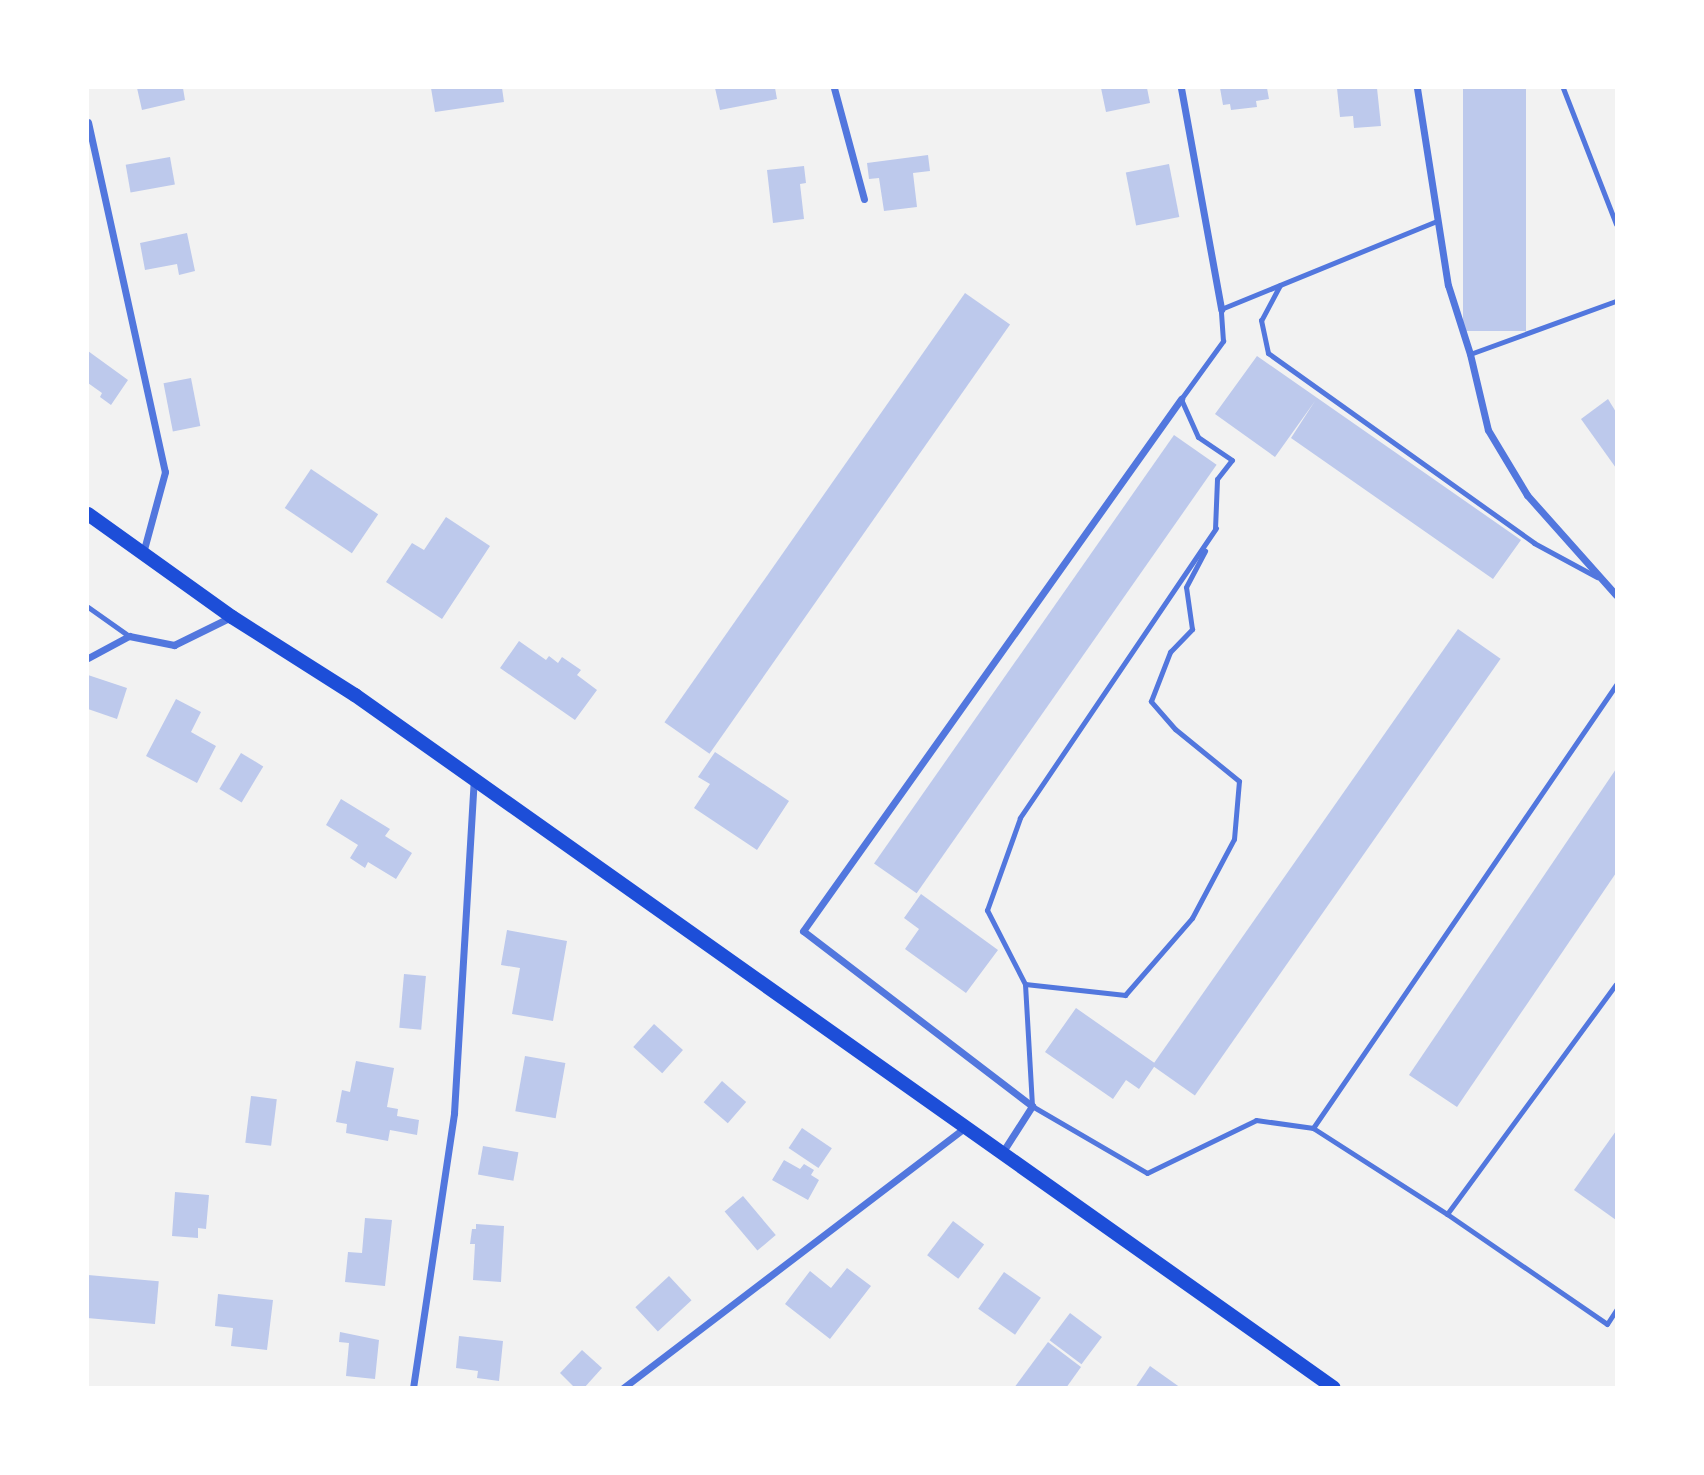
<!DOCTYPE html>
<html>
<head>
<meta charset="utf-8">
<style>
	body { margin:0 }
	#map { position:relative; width:1704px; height:1475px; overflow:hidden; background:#f2f2f2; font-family:Roboto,sans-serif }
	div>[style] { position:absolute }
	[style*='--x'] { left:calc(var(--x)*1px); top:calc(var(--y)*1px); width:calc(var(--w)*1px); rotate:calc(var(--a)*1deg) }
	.building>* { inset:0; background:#bdc9ec; transform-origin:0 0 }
	.service>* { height:5px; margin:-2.5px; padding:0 2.5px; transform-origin:2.5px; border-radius:2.5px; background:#5277de }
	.minor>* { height:7px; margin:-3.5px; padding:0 3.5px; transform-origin:3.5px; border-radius:3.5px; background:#5277de }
	.secondary>* { height:14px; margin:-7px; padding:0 7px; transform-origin:7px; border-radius:7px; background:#1d4ed8 }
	span { translate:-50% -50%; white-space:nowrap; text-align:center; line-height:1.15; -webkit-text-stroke:6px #fff; paint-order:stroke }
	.frame { position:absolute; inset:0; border:89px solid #fff; pointer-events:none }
</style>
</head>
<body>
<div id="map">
	<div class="building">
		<i style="clip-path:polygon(137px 88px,183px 88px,185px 100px,142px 110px)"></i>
		<i style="clip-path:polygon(431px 88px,502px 88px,504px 102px,435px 112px)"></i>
		<i style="clip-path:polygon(715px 88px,775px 88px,777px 99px,720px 110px)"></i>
		<i style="clip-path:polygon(1101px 88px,1147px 88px,1150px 103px,1106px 112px)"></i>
		<i style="clip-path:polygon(1220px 88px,1267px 88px,1269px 99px,1256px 101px,1257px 107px,1231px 110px,1230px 104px,1223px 105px)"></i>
		<i style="clip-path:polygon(1337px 88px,1377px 88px,1381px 126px,1354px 128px,1353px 116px,1340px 117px)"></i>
		<i style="left:1463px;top:88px;width:63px;height:243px"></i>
		<i style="clip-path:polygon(928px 155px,930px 171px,913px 173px,917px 207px,884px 211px,879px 178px,869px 179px,867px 163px)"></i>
		<i style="left:170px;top:157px;width:28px;height:45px;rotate:80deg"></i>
		<i style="left:1169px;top:164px;width:54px;height:44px;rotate:79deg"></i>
		<i style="clip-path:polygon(804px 166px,806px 183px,800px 184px,804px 219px,773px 223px,767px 170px)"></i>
		<i style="clip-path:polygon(187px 233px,195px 271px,179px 275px,177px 264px,145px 270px,140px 243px)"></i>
		<i style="left:965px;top:293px;width:55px;height:524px;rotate:35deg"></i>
		<i style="clip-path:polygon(88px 351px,128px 380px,111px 405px,100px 397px,102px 393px,88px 383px)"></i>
		<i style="clip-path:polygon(1257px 356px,1521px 540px,1493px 579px,1291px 438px,1315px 401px,1275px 457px,1215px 414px)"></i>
		<i style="left:191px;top:378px;width:49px;height:28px;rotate:79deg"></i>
		<i style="clip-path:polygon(1608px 399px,1616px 412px,1616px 468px,1581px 419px)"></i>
		<i style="left:1174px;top:435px;width:52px;height:523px;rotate:35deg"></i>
		<i style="left:311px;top:469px;width:81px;height:47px;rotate:34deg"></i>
		<i style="clip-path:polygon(446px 517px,490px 546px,442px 619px,386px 582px,412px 543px,424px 550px)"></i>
		<i style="left:1458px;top:629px;width:52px;height:533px;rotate:35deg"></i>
		<i style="clip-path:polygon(519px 641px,546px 660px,549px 656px,558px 663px,562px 657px,581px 670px,577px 675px,597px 690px,575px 720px,500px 668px)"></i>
		<i style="clip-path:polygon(88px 675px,127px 688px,117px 719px,88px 709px)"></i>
		<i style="clip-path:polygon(176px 699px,201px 712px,191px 732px,216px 746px,197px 783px,146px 756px)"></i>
		<i style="clip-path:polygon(715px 752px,789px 801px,757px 850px,694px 808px,710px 784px,698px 777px)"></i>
		<i style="left:241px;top:753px;width:26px;height:42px;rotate:31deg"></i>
		<i style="clip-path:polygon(1616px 769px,1616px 873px,1457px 1107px,1409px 1075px)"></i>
		<i style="clip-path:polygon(341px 799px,390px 829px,385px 836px,412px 853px,396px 879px,368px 862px,365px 868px,350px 858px,358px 845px,326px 825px)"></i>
		<i style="clip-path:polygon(921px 894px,998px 950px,966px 993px,905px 949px,919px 929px,904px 918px)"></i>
		<i style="clip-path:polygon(507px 930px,567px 941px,553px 1021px,512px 1014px,520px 968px,501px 965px)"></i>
		<i style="left:404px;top:974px;width:22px;height:54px;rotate:5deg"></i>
		<i style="clip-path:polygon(1076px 1008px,1156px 1064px,1139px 1089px,1126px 1080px,1113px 1099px,1045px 1052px)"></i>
		<i style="left:654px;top:1024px;width:39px;height:31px;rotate:42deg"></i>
		<i style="left:525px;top:1056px;width:41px;height:56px;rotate:10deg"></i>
		<i style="clip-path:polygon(356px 1061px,394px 1068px,387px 1107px,398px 1109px,397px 1116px,419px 1120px,417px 1135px,390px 1130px,388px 1141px,346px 1133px,347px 1124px,336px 1122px,342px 1090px,350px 1092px)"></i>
		<i style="left:722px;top:1081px;width:32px;height:28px;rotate:41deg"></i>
		<i style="left:251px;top:1096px;width:26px;height:47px;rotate:7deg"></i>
		<i style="left:802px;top:1128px;width:36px;height:24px;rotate:34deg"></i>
		<i style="clip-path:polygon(1616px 1131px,1616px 1220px,1574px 1190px)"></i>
		<i style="left:483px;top:1146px;width:36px;height:29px;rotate:10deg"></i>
		<i style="clip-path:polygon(784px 1160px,800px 1169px,804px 1164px,814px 1170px,811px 1175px,819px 1180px,808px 1200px,772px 1180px)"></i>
		<i style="clip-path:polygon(175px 1192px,209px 1195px,206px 1229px,198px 1228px,198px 1238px,172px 1236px)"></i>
		<i style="left:743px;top:1196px;width:51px;height:24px;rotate:50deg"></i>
		<i style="clip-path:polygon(365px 1218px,392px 1220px,385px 1286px,345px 1282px,348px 1252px,362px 1253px)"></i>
		<i style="left:953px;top:1221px;width:39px;height:43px;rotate:37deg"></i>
		<i style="clip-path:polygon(476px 1224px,504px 1226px,501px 1282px,473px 1280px,475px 1244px,470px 1244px,472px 1229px,476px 1229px)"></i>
		<i style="clip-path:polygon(847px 1268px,871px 1286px,830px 1339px,785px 1304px,810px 1271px,831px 1288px)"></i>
		<i style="left:1004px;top:1272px;width:45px;height:45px;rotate:35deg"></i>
		<i style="left:88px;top:1275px;width:71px;height:43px;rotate:5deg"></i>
		<i style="left:669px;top:1276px;width:33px;height:46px;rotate:47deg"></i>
		<i style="clip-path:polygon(218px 1294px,273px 1300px,267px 1350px,231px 1346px,233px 1328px,215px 1326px)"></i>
		<i style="left:1070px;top:1313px;width:40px;height:34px;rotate:37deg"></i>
		<i style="clip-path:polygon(340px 1332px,379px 1340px,375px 1379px,346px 1376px,349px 1343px,339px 1342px)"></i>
		<i style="clip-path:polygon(459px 1336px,503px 1341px,499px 1381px,477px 1378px,478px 1371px,456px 1368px)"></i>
		<i style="clip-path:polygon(1048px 1342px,1081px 1367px,1066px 1388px,1014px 1388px)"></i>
		<i style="clip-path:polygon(582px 1350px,602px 1368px,584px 1388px,575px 1388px,560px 1373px)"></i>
		<i style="clip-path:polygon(1150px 1366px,1181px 1388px,1135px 1388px)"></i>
	</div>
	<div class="service">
		<i style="--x:1563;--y:88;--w:146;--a:68.7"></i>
		<i style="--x:1280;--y:285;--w:40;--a:118"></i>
		<i style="--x:1261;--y:320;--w:34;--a:78"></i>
		<i style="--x:1268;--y:353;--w:327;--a:35.5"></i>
		<i style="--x:1534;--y:543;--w:72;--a:28.4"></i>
		<i style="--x:1470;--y:354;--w:155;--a:-20"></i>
		<i style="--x:1216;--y:528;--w:350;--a:124.1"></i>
		<i style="--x:1020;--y:818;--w:98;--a:109.7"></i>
		<i style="--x:987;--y:910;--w:83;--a:62.8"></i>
		<i style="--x:1025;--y:984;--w:122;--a:86.7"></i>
		<i style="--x:1032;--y:1106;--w:133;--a:30.2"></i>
		<i style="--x:1147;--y:1173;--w:121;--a:-25.9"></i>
		<i style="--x:1256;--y:1120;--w:58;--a:8"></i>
		<i style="--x:1313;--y:1128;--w:159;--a:32.7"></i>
		<i style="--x:1447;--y:1214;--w:194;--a:34.5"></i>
		<i style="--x:1607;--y:1324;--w:17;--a:-57"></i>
		<i style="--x:1215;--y:529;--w:50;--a:-87.7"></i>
		<i style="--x:1217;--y:479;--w:24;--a:-52"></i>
		<i style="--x:1232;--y:460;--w:41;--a:-145.9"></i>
		<i style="--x:1198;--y:437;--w:42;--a:-114.1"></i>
		<i style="--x:1181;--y:399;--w:72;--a:-54.1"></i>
		<i style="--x:1223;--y:341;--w:32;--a:-94"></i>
		<i style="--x:1221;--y:309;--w:233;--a:-22.2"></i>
		<i style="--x:88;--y:607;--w:50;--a:35.3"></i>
		<i style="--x:1025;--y:984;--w:101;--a:6.3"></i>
		<i style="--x:1125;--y:995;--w:102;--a:-49"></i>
		<i style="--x:1192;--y:918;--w:89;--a:-62"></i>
		<i style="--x:1234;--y:839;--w:58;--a:-85.1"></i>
		<i style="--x:1239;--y:781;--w:82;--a:-140.9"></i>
		<i style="--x:1175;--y:729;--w:37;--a:-131"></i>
		<i style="--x:1151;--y:701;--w:53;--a:-68.8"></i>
		<i style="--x:1170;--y:652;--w:32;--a:-46"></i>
		<i style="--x:1192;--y:629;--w:42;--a:-98.1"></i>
		<i style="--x:1186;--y:587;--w:41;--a:-62.2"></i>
		<i style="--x:1313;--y:1128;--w:537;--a:-55.63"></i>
		<i style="--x:1447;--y:1214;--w:285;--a:-53.7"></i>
	</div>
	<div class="minor">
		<i style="--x:834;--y:88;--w:115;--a:74.9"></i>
		<i style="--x:1181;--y:88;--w:225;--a:79.7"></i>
		<i style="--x:1417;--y:88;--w:199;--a:81.1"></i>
		<i style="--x:1448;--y:285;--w:72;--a:72.3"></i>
		<i style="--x:1470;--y:354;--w:78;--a:76.7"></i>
		<i style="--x:1488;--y:430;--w:76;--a:59"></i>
		<i style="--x:1527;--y:495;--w:134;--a:48.3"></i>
		<i style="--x:88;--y:122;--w:358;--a:77.6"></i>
		<i style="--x:165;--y:472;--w:84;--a:105.2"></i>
		<i style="--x:88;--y:658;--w:47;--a:-28.2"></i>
		<i style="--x:129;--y:636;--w:46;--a:11.3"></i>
		<i style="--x:174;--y:645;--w:64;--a:-26.2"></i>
		<i style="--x:1002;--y:1153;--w:56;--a:-57.4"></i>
		<i style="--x:1032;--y:1106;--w:288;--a:-142.6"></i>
		<i style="--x:803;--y:931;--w:653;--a:-54.61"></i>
		<i style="--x:413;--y:1388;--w:278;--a:-81.5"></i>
		<i style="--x:454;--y:1113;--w:334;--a:-86.6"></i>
		<i style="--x:623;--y:1388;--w:430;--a:-37.3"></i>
	</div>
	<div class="secondary">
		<i style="--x:88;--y:514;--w:177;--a:35.6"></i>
		<i style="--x:232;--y:617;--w:146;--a:32.4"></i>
		<i style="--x:355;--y:695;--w:1199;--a:35.29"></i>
	</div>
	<div class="frame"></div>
</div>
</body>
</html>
